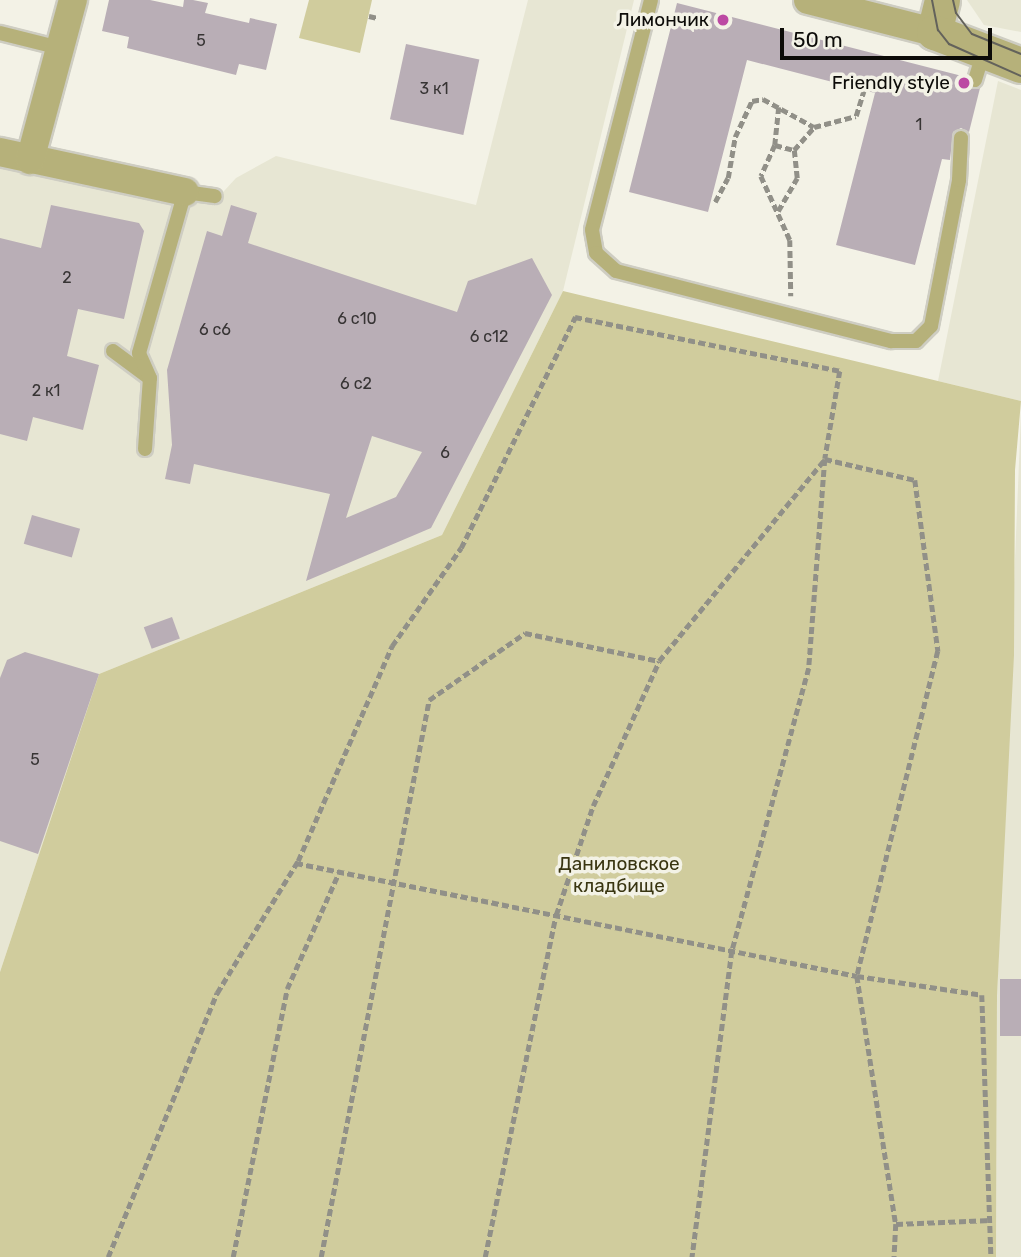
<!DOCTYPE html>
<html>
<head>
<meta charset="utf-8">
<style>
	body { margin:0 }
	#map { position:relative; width:1021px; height:1257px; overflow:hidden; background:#f3f2e6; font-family:Rubik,sans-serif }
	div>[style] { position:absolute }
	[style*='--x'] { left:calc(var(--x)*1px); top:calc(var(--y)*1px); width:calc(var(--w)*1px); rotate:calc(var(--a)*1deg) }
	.built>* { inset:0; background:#e7e6d3 }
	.green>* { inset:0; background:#d0cc9d }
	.building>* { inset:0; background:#b9aeb6; transform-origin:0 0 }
	.path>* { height:4.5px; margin-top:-2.25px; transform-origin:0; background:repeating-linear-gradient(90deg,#919088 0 7px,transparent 0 10.5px) }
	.roads { filter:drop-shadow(2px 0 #cecdc2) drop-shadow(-2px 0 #cecdc2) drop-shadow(0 2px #cecdc2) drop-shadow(0 -2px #cecdc2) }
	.service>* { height:14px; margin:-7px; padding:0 7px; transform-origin:7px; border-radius:7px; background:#b6b17a }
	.minor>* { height:28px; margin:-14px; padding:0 14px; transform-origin:14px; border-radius:14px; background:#b6b17a }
	.tertiary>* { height:35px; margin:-17.5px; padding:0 17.5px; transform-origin:17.5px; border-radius:17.5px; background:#b6b17a }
	.tram>* { height:2px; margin:-1px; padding:0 1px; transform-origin:1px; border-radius:1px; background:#63625b }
	.dots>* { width:19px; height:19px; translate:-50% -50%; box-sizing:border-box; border:4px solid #f3f2e6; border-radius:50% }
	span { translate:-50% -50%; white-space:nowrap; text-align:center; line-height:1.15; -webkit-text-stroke:7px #f3f2e6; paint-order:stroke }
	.number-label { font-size:16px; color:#373434 }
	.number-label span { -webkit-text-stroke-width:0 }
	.poi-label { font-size:19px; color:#0c0b08 }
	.right { translate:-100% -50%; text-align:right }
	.park-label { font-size:19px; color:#393511 }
	.scale { position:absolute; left:780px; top:28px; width:212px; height:32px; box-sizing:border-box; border:4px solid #0c0b08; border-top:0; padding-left:9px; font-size:21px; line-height:24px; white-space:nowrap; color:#0c0b08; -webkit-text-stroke:5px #f3f2e6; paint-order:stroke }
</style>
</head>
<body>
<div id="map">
	<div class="built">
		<i style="clip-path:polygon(528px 0,634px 0,563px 291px,442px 535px,99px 674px,0 972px,0 157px,213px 203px,236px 178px,276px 156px,476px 205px)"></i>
		<i style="clip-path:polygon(967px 0,1021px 0,1021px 32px,984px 25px)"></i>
		<i style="clip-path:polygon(998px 81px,1021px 90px,1021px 401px,938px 381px)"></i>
		<i style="clip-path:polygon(1021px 414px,1021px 1257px,996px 1257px,997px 996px)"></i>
	</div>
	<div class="green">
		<i style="clip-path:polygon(309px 0,372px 0,360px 53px,299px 38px)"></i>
		<i style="clip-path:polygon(563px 291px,1021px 401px,1015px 470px,1014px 655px,997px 996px,996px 1257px,0 1257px,0 972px,99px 674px,442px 535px)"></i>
	</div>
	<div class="building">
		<i style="clip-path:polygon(109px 0,150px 0,183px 7px,184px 0,193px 0,208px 3px,205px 13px,249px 23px,250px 18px,277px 24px,266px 70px,239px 64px,236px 75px,127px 48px,129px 37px,102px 31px)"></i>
		<i style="clip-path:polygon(677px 3px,966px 77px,968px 87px,980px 88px,969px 132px,961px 128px,953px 132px,950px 160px,942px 159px,915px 265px,836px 245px,875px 93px,747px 60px,708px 212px,629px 192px)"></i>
		<i style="left:406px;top:44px;width:75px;height:77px;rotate:12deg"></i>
		<i style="clip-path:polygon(51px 205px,139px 223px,144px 231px,124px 319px,78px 309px,67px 356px,99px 365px,83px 430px,33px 417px,27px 441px,0 434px,0 238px,41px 248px)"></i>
		<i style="clip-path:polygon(evenodd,231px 205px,257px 213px,248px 243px,457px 312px,468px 281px,532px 258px,552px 295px,431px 528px,306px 581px,330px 494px,194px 464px,190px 484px,165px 479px,172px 445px,167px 370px,207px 231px,222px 236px,231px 205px,372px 436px,422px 452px,396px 497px,346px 518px,372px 436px)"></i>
		<i style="left:32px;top:515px;width:50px;height:30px;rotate:16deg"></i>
		<i style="left:172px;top:617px;width:23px;height:30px;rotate:70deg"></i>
		<i style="clip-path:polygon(25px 652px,99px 674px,38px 854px,0 841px,0 678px,7px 660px)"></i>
		<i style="left:1000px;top:979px;width:21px;height:57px"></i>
	</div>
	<div class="path">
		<i style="--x:369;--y:16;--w:9;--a:13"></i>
		<i style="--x:779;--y:107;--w:38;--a:96"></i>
		<i style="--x:775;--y:145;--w:34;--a:114"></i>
		<i style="--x:761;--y:176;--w:70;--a:65.6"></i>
		<i style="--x:790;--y:240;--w:56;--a:89"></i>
		<i style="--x:775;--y:145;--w:20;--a:15"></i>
		<i style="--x:715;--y:202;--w:27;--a:-62"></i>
		<i style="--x:728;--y:178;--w:42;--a:-80.3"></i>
		<i style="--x:735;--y:137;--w:40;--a:-65"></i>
		<i style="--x:752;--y:101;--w:11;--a:-10"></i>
		<i style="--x:763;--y:99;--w:58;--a:28.8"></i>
		<i style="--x:814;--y:127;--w:43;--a:-14.7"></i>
		<i style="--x:856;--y:116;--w:27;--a:-73"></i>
		<i style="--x:778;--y:211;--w:38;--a:-60"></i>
		<i style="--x:797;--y:178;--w:28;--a:-96"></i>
		<i style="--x:794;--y:150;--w:30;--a:-49"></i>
		<i style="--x:296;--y:863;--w:572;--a:11.39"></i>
		<i style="--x:857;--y:976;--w:126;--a:8.6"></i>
		<i style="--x:982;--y:995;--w:262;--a:88"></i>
		<i style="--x:896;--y:1224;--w:95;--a:-2.4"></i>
		<i style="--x:108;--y:1257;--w:286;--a:-67.6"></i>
		<i style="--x:217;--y:993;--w:155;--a:-58.5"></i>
		<i style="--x:298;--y:861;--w:235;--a:-66.4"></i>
		<i style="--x:392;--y:646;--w:120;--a:-54.9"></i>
		<i style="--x:461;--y:548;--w:258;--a:-63.7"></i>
		<i style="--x:575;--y:317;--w:270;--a:11.5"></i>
		<i style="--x:840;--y:371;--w:89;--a:99.7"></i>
		<i style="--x:825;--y:459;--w:210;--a:94.4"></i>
		<i style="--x:809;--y:668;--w:293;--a:105.2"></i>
		<i style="--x:732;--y:951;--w:309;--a:97.4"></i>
		<i style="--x:233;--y:1257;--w:273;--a:-78.6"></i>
		<i style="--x:287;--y:989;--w:128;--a:-66"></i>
		<i style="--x:321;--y:1257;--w:567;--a:-79.03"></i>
		<i style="--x:429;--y:700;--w:117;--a:-34.9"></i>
		<i style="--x:525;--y:633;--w:137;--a:11.8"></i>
		<i style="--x:485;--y:1257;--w:349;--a:-78.3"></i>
		<i style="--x:556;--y:915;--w:115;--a:-71.3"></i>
		<i style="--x:593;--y:806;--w:159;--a:-65.5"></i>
		<i style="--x:659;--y:661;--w:261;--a:-50.6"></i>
		<i style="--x:825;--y:459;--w:92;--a:13.1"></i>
		<i style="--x:915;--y:480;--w:173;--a:82.3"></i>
		<i style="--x:938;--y:651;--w:335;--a:104"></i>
		<i style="--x:857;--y:976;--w:251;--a:81.1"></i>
		<i style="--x:896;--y:1224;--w:33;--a:93"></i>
	</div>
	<div class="roads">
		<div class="service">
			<i style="--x:651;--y:0;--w:237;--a:104.4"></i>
			<i style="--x:592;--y:230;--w:23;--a:80"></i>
			<i style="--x:596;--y:253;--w:27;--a:42"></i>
			<i style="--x:616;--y:271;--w:284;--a:14.3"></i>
			<i style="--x:891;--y:341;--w:25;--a:0"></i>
			<i style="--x:916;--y:341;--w:21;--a:-45"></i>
			<i style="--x:931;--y:326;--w:149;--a:-79.1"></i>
			<i style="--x:959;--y:180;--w:42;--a:-87.3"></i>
			<i style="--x:0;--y:33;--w:62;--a:14"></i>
			<i style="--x:975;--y:80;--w:30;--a:-73"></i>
			<i style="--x:113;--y:351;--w:44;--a:36.6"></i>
			<i style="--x:145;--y:449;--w:71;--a:-86"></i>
			<i style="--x:150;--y:378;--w:27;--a:-114"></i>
			<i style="--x:139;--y:353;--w:167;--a:-74.1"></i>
			<i style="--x:185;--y:192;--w:30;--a:8"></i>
		</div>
		<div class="minor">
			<i style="--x:808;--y:0;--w:130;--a:14.3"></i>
			<i style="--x:0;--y:152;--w:189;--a:12.2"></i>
			<i style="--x:30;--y:160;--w:166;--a:-75"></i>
		</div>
		<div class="tertiary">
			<i style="--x:942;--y:0;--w:33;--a:104"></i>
			<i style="--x:934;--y:32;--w:93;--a:20.8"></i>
		</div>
	</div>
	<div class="tram">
		<i style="--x:932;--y:0;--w:31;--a:79"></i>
		<i style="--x:938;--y:30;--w:18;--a:52"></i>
		<i style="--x:949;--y:44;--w:79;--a:24"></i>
		<i style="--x:953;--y:0;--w:13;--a:77"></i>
		<i style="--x:956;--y:13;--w:26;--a:53"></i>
		<i style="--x:972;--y:34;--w:53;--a:22.2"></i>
	</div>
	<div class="dots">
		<i style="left:723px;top:20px;background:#bc49a3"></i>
		<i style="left:964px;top:83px;background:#bc49a3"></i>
	</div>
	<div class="number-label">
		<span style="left:201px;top:41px">5</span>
		<span style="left:434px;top:89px">3 к1</span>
		<span style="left:919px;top:125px">1</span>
		<span style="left:67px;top:278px">2</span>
		<span style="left:357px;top:319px">6 c10</span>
		<span style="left:215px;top:330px">6 с6</span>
		<span style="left:489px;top:337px">6 c12</span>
		<span style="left:356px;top:384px">6 с2</span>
		<span style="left:46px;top:391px">2 к1</span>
		<span style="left:445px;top:453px">6</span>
		<span style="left:35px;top:760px">5</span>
	</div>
	<div class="poi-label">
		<span class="right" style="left:709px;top:20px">Лимончик</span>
		<span class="right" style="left:950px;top:83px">Friendly style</span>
	</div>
	<div class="park-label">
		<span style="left:619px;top:875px">Даниловское<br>кладбище</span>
	</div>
	<div class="scale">50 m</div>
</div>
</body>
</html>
